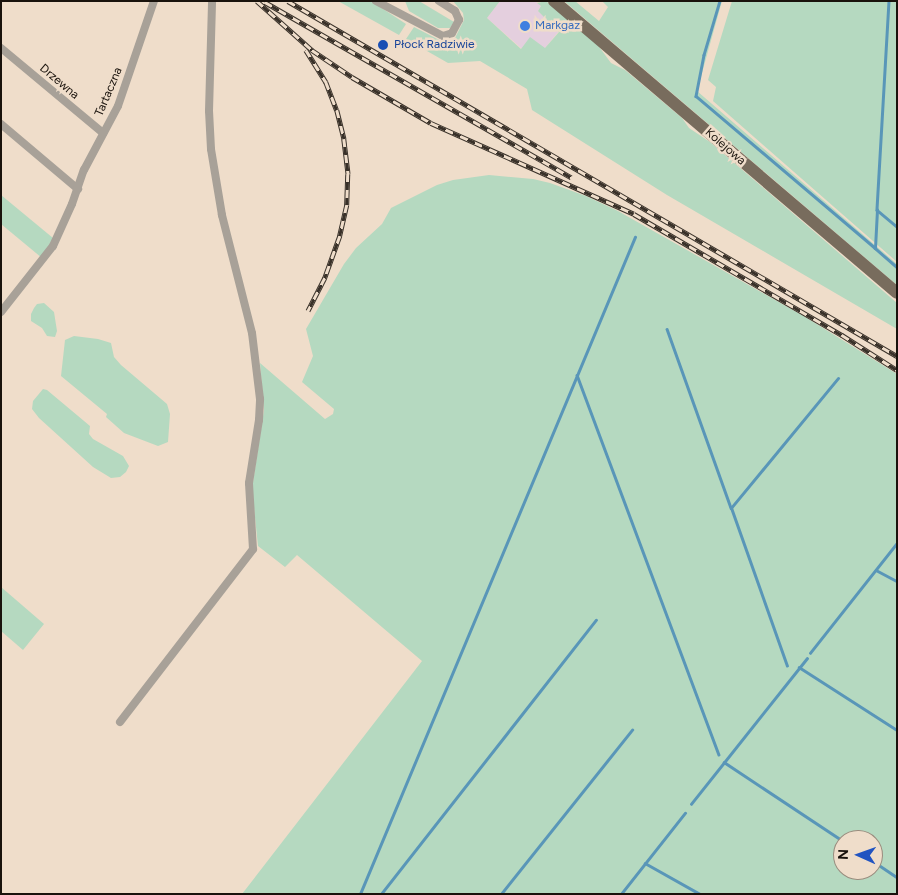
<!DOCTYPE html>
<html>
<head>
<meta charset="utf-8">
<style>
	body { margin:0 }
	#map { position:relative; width:898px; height:895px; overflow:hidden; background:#efddca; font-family:Figtree,sans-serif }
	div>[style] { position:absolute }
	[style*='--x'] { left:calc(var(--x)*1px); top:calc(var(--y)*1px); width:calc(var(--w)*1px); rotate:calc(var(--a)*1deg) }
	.commercial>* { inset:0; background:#e4cfde }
	.green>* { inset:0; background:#b5d9c0 }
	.stream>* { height:2.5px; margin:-1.25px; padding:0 1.25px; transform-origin:1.25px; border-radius:1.25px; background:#5996b8 }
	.minor>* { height:8px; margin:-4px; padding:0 4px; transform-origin:4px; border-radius:4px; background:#a8a198 }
	.primary>* { height:12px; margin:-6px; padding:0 6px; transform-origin:6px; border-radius:6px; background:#786c5d }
	.rail>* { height:4.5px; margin-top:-2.25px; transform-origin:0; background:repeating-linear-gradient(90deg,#efddca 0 8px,#393129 0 16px); box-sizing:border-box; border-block:1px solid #393129 }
	.dots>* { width:14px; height:14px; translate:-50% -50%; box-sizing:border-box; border:2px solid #efddca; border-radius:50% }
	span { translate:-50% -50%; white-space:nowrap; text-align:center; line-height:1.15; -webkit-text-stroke:5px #efddca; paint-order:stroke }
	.shop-label { font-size:12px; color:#366cbe }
	.left { translate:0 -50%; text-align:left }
	.transit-label { font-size:12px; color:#164399 }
	.street-label { font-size:12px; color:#19120c }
	.frame { position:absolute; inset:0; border:2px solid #19120c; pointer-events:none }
	.north { position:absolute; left:833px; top:830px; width:50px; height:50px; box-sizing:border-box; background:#efddca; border:1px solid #998c7e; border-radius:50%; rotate:272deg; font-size:14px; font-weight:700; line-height:20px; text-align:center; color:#19120c }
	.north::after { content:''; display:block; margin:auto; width:18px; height:22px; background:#2254c1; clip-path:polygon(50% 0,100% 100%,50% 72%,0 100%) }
</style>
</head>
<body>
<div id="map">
	<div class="commercial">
		<i style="clip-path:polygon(500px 1px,535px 1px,541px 6px,538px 11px,559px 31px,545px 48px,522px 49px,487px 18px)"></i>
	</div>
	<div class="green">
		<i style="clip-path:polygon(338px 1px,371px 1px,406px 24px,399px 35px)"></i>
		<i style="clip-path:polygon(405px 1px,419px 1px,454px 22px,450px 28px,438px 28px,409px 11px)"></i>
		<i style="clip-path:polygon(453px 1px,500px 1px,487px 18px,521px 49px,530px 37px,545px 48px,559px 32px,538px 11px,541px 6px,537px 3px,546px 1px,597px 44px,611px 63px,625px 70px,682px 118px,689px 128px,710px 142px,897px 303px,897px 329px,667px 195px,532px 110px,527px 89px,480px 61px,448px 63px,406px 39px,414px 27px,451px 46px,464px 20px,463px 13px)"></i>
		<i style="clip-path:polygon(564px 1px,575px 1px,599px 21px,608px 7px,602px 1px,722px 1px,697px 91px,897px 264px,897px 285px)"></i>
		<i style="clip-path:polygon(732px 1px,897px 1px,897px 262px,713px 101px,716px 87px,708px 80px)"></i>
		<i style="clip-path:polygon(evenodd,489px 175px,533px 179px,550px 183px,586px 196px,618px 211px,807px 318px,897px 374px,897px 894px,242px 894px,422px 661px,297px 555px,285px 567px,258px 546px,252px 489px,264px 410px,260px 363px,325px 419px,333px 414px,334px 409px,302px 382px,313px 356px,306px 329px,344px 264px,356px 248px,382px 224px,391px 208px,437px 185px,453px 180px,489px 175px,843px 840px,873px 840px,873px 870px,843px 870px,843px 840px)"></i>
		<i style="clip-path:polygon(1px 195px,53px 238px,42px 258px,1px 224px)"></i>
		<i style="clip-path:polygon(44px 303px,54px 312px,57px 331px,55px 337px,47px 336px,42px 328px,31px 321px,31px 314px,34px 308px,37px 304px)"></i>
		<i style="clip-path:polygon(74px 336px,98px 339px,111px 343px,114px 357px,121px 365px,167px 404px,170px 414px,168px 442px,158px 446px,124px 433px,106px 417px,107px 414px,61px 376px,65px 340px)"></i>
		<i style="clip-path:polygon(43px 389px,47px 390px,90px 426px,89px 434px,93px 439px,123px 456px,129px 466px,126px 472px,120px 477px,111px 478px,93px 467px,39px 418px,32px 409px,33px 401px)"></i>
		<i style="clip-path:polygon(1px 587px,44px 624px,23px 650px,1px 631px)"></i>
	</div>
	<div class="stream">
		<i style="--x:720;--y:1;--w:56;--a:106.5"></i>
		<i style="--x:704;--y:55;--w:42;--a:101"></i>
		<i style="--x:696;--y:96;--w:235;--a:40.3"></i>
		<i style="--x:875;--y:248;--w:38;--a:-87"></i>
		<i style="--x:889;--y:1;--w:209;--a:93.3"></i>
		<i style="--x:877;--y:210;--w:26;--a:40"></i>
		<i style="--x:875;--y:248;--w:29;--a:41"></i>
		<i style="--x:667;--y:329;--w:190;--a:70.3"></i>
		<i style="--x:577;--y:375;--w:405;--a:69.5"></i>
		<i style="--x:876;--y:570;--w:24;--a:28"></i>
		<i style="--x:810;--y:653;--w:140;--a:-51.7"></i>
		<i style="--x:787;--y:666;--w:168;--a:-109.5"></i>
		<i style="--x:731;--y:508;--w:168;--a:-50.5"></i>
		<i style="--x:799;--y:667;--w:117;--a:32.7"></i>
		<i style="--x:724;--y:762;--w:143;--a:33.6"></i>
		<i style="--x:691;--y:804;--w:186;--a:-51.5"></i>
		<i style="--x:873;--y:861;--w:29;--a:34"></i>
		<i style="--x:645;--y:863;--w:63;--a:29.4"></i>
		<i style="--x:360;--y:894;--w:712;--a:-67.29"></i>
		<i style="--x:381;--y:894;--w:348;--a:-51.9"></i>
		<i style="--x:501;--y:894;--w:210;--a:-51.4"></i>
		<i style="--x:621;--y:894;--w:103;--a:-51.7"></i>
	</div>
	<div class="minor">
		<i style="--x:376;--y:1;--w:76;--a:27.6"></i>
		<i style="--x:443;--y:36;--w:9;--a:-18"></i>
		<i style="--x:452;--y:33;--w:15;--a:-62"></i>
		<i style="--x:459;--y:20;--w:10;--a:-114"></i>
		<i style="--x:455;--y:11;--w:19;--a:-148"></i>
		<i style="--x:1;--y:48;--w:133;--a:39.8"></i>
		<i style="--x:1;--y:124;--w:101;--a:40.2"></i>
		<i style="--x:1;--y:312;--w:84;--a:-51.8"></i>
		<i style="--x:53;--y:246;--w:46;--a:-65.7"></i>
		<i style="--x:72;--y:204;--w:36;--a:-71"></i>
		<i style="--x:84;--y:170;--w:72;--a:-62"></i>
		<i style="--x:118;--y:106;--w:111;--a:-71.1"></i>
		<i style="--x:120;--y:722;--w:218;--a:-52.4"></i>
		<i style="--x:253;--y:549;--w:66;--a:-93.5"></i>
		<i style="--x:249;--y:483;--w:64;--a:-81"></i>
		<i style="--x:259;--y:420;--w:21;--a:-87"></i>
		<i style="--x:260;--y:399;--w:66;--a:-96.9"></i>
		<i style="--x:252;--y:333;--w:122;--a:-104.3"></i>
		<i style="--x:222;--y:215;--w:67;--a:-99.5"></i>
		<i style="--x:211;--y:149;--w:38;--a:-93"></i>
		<i style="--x:209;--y:111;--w:110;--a:-88.4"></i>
	</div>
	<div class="primary">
		<i style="--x:554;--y:1;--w:450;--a:40.4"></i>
	</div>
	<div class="rail">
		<i style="--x:257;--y:1;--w:74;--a:41.7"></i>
		<i style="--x:312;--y:50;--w:48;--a:34"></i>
		<i style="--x:352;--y:77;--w:91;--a:30.2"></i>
		<i style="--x:431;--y:123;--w:222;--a:24.1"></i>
		<i style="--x:634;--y:214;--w:241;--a:30.2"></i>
		<i style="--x:842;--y:335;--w:65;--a:32.5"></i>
		<i style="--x:288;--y:1;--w:705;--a:30.24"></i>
		<i style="--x:265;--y:2;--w:353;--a:29.8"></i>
		<i style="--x:306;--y:50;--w:38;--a:58"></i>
		<i style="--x:326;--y:82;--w:30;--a:69"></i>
		<i style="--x:337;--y:110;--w:30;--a:76"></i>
		<i style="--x:344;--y:139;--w:35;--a:83"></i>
		<i style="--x:348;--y:174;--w:31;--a:92"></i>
		<i style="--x:347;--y:205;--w:32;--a:103"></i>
		<i style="--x:340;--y:236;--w:45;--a:109.7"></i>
		<i style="--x:325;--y:278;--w:37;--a:117"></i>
	</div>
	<div class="dots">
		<i style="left:525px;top:26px;background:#3f7fe0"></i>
		<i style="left:383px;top:45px;background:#1a4fb4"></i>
	</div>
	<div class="shop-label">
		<span class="left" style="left:535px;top:26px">Markgaz</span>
	</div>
	<div class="transit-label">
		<span class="left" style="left:394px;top:45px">Płock Radziwie</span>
	</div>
	<div class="street-label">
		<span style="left:59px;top:82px;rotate:40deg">Drzewna</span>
		<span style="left:109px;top:92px;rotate:-67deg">Tartaczna</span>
		<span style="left:725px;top:147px;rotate:41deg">Kolejowa</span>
	</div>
	<div class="frame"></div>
	<div class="north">N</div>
</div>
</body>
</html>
